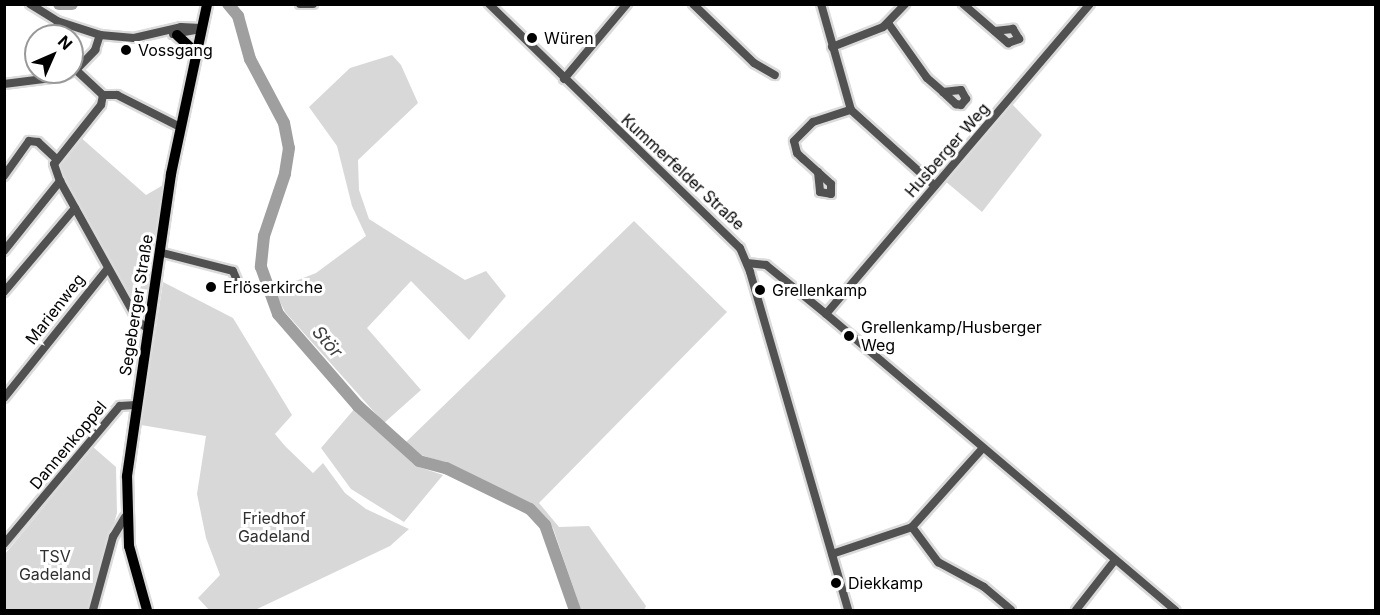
<!DOCTYPE html>
<html>
<head>
<meta charset="utf-8">
<style>
	body { margin:0 }
	#map { position:relative; width:1380px; height:615px; overflow:hidden; background:#fff; font-family:Inter,sans-serif }
	div>[style] { position:absolute }
	[style*='--x'] { left:calc(var(--x)*1px); top:calc(var(--y)*1px); width:calc(var(--w)*1px); rotate:calc(var(--a)*1deg) }
	.green>* { inset:0; background:#d8d8d8 }
	.river>* { height:12px; margin:-6px; padding:0 6px; transform-origin:6px; border-radius:6px; background:#9f9f9f }
	.roads { filter:drop-shadow(2px 0 #dbdbdb) drop-shadow(-2px 0 #dbdbdb) drop-shadow(0 2px #dbdbdb) drop-shadow(0 -2px #dbdbdb) }
	.minor>* { height:8px; margin:-4px; padding:0 4px; transform-origin:4px; border-radius:4px; background:#515151 }
	.major>* { height:10px; margin:-5px; padding:0 5px; transform-origin:5px; border-radius:5px; background:#000 }
	.dots>* { width:16px; height:16px; translate:-50% -50%; box-sizing:border-box; border:3px solid #fff; border-radius:50% }
	span { translate:-50% -50%; white-space:nowrap; text-align:center; line-height:1.15; -webkit-text-stroke:6px #fff; paint-order:stroke }
	.poi-label { font-size:16px; color:#000 }
	.left { translate:0 -50%; text-align:left }
	.street-label { font-size:16px; color:#000 }
	.park-label { font-size:16px; color:#2f2f2f }
	.water-label { font-size:18px; color:#404040; font-style:italic }
	.frame { position:absolute; inset:0; border:6px solid #000; pointer-events:none }
	.north { position:absolute; left:24px; top:24px; width:60px; height:60px; box-sizing:border-box; background:#fff; border:2px solid #999; border-radius:50%; rotate:45deg; font-size:16px; font-weight:700; line-height:24px; text-align:center; color:#000 }
	.north::after { content:''; display:block; margin:auto; width:21px; height:27px; background:#000; clip-path:polygon(50% 0,100% 100%,50% 72%,0 100%) }
</style>
</head>
<body>
<div id="map">
	<div class="green">
		<i style="clip-path:polygon(392px 55px,401px 65px,418px 103px,358px 160px,359px 190px,369px 219px,465px 280px,486px 271px,506px 296px,469px 340px,411px 281px,367px 328px,421px 390px,384px 423px,285px 312px,272px 285px,293px 282px,316px 273px,366px 236px,352px 206px,337px 146px,309px 107px,350px 68px)"></i>
		<i style="clip-path:polygon(1012px 104px,1042px 135px,982px 212px,945px 181px)"></i>
		<i style="clip-path:polygon(79px 136px,146px 195px,165px 184px,145px 315px,139px 316px,63px 181px,59px 160px)"></i>
		<i style="clip-path:polygon(634px 221px,727px 312px,539px 503px,559px 527px,589px 526px,646px 606px,644px 610px,581px 610px,553px 528px,534px 508px,446px 463px,418px 454px,405px 443px)"></i>
		<i style="clip-path:polygon(163px 282px,233px 318px,292px 415px,275px 434px,285px 446px,313px 473px,323px 463px,345px 493px,366px 509px,409px 529px,390px 546px,255px 610px,209px 610px,198px 598px,220px 575px,206px 538px,197px 494px,206px 436px,141px 425px)"></i>
		<i style="clip-path:polygon(356px 407px,416px 466px,443px 475px,404px 522px,351px 489px,321px 448px)"></i>
		<i style="clip-path:polygon(93px 447px,116px 467px,117px 513px,89px 610px,5px 610px,5px 554px)"></i>
	</div>
	<div class="river">
		<i style="--x:59;--y:4;--w:13;--a:0"></i>
		<i style="--x:228;--y:4;--w:16;--a:50"></i>
		<i style="--x:238;--y:16;--w:45;--a:74.4"></i>
		<i style="--x:250;--y:59;--w:72;--a:62"></i>
		<i style="--x:284;--y:123;--w:25;--a:79"></i>
		<i style="--x:289;--y:148;--w:26;--a:99"></i>
		<i style="--x:285;--y:174;--w:65;--a:108.7"></i>
		<i style="--x:264;--y:236;--w:31;--a:96"></i>
		<i style="--x:261;--y:267;--w:50;--a:70.1"></i>
		<i style="--x:278;--y:314;--w:122;--a:49"></i>
		<i style="--x:358;--y:406;--w:82;--a:42"></i>
		<i style="--x:419;--y:461;--w:28;--a:15"></i>
		<i style="--x:446;--y:468;--w:93;--a:26"></i>
		<i style="--x:530;--y:509;--w:22;--a:47"></i>
		<i style="--x:545;--y:525;--w:90;--a:70.6"></i>
	</div>
	<div class="roads">
		<div class="minor">
			<i style="--x:30;--y:4;--w:32;--a:32"></i>
			<i style="--x:57;--y:21;--w:45;--a:18"></i>
			<i style="--x:100;--y:35;--w:34;--a:5"></i>
			<i style="--x:134;--y:38;--w:48;--a:-13.2"></i>
			<i style="--x:181;--y:27;--w:20;--a:3"></i>
			<i style="--x:300;--y:4;--w:13;--a:0"></i>
			<i style="--x:489;--y:4;--w:350;--a:44.2"></i>
			<i style="--x:740;--y:248;--w:26;--a:67"></i>
			<i style="--x:750;--y:272;--w:352;--a:73.8"></i>
			<i style="--x:693;--y:4;--w:85;--a:44"></i>
			<i style="--x:754;--y:63;--w:24;--a:30"></i>
			<i style="--x:821;--y:4;--w:110;--a:74.2"></i>
			<i style="--x:851;--y:110;--w:113;--a:42.1"></i>
			<i style="--x:963;--y:4;--w:60;--a:40.9"></i>
			<i style="--x:1008;--y:43;--w:12;--a:-20"></i>
			<i style="--x:1019;--y:39;--w:12;--a:-121"></i>
			<i style="--x:1013;--y:29;--w:18;--a:174"></i>
			<i style="--x:888;--y:23;--w:67;--a:54.7"></i>
			<i style="--x:927;--y:78;--w:21;--a:41"></i>
			<i style="--x:943;--y:92;--w:18;--a:43"></i>
			<i style="--x:956;--y:104;--w:5;--a:11"></i>
			<i style="--x:961;--y:105;--w:8;--a:-50"></i>
			<i style="--x:966;--y:99;--w:10;--a:-119"></i>
			<i style="--x:961;--y:90;--w:18;--a:174"></i>
			<i style="--x:173;--y:34;--w:28;--a:-10"></i>
			<i style="--x:832;--y:47;--w:55;--a:-21.4"></i>
			<i style="--x:883;--y:27;--w:32;--a:-46"></i>
			<i style="--x:76;--y:70;--w:37;--a:43"></i>
			<i style="--x:103;--y:95;--w:10;--a:101"></i>
			<i style="--x:101;--y:105;--w:75;--a:128.5"></i>
			<i style="--x:54;--y:164;--w:18;--a:71"></i>
			<i style="--x:60;--y:181;--w:160;--a:60.9"></i>
			<i style="--x:138;--y:321;--w:13;--a:39"></i>
			<i style="--x:564;--y:79;--w:98;--a:-50"></i>
			<i style="--x:4;--y:84;--w:56;--a:-7.1"></i>
			<i style="--x:60;--y:77;--w:17;--a:-24"></i>
			<i style="--x:76;--y:70;--w:28;--a:-46"></i>
			<i style="--x:95;--y:50;--w:16;--a:-72"></i>
			<i style="--x:103;--y:95;--w:14;--a:0"></i>
			<i style="--x:117;--y:95;--w:71;--a:26.9"></i>
			<i style="--x:818;--y:172;--w:20;--a:84"></i>
			<i style="--x:820;--y:192;--w:11;--a:10"></i>
			<i style="--x:831;--y:194;--w:10;--a:-90"></i>
			<i style="--x:831;--y:184;--w:38;--a:-138"></i>
			<i style="--x:803;--y:159;--w:8;--a:-135"></i>
			<i style="--x:797;--y:153;--w:12;--a:-104"></i>
			<i style="--x:794;--y:141;--w:27;--a:-45"></i>
			<i style="--x:813;--y:122;--w:40;--a:-18"></i>
			<i style="--x:4;--y:176;--w:43;--a:-54.5"></i>
			<i style="--x:29;--y:141;--w:9;--a:6"></i>
			<i style="--x:38;--y:142;--w:25;--a:43"></i>
			<i style="--x:4;--y:251;--w:90;--a:-51.3"></i>
			<i style="--x:159;--y:252;--w:76;--a:14.4"></i>
			<i style="--x:233;--y:271;--w:13;--a:67"></i>
			<i style="--x:747;--y:263;--w:19;--a:6"></i>
			<i style="--x:766;--y:265;--w:77;--a:39.2"></i>
			<i style="--x:826;--y:314;--w:458;--a:40.3"></i>
			<i style="--x:4;--y:292;--w:110;--a:-49.8"></i>
			<i style="--x:826;--y:314;--w:407;--a:-49.6"></i>
			<i style="--x:4;--y:398;--w:166;--a:-51.3"></i>
			<i style="--x:912;--y:527;--w:44;--a:53.4"></i>
			<i style="--x:938;--y:562;--w:52;--a:28.5"></i>
			<i style="--x:984;--y:587;--w:35;--a:40"></i>
			<i style="--x:4;--y:544;--w:180;--a:-50"></i>
			<i style="--x:120;--y:406;--w:16;--a:-4"></i>
			<i style="--x:832;--y:554;--w:84;--a:-18.6"></i>
			<i style="--x:912;--y:527;--w:106;--a:-48.1"></i>
			<i style="--x:93;--y:610;--w:76;--a:-74.7"></i>
			<i style="--x:113;--y:537;--w:23;--a:-59"></i>
			<i style="--x:1076;--y:610;--w:63;--a:-52"></i>
		</div>
		<div class="major">
			<i style="--x:177;--y:35;--w:26;--a:43"></i>
			<i style="--x:147;--y:610;--w:66;--a:-105.7"></i>
			<i style="--x:129;--y:546;--w:70;--a:-91.6"></i>
			<i style="--x:127;--y:476;--w:305;--a:-81.7"></i>
			<i style="--x:171;--y:174;--w:174;--a:-78"></i>
		</div>
	</div>
	<div class="dots">
		<i style="left:532px;top:38px;background:#000"></i>
		<i style="left:126px;top:50px;background:#000"></i>
		<i style="left:211px;top:287px;background:#000"></i>
		<i style="left:760px;top:290px;background:#000"></i>
		<i style="left:849px;top:336px;background:#000"></i>
		<i style="left:836px;top:583px;background:#000"></i>
	</div>
	<div class="poi-label">
		<span class="left" style="left:544px;top:38px">Würen</span>
		<span class="left" style="left:138px;top:50px">Vossgang</span>
		<span class="left" style="left:223px;top:287px">Erlöserkirche</span>
		<span class="left" style="left:772px;top:290px">Grellenkamp</span>
		<span class="left" style="left:861px;top:336px">Grellenkamp/Husberger<br>Weg</span>
		<span class="left" style="left:848px;top:583px">Diekkamp</span>
	</div>
	<div class="street-label">
		<span style="left:947px;top:150px;rotate:-49deg">Husberger Weg</span>
		<span style="left:683px;top:172px;rotate:43deg">Kummerfelder Straße</span>
		<span style="left:136px;top:305px;rotate:-81deg">Segeberger Straße</span>
		<span style="left:55px;top:309px;rotate:-52deg">Marienweg</span>
		<span style="left:68px;top:445px;rotate:-50deg">Dannenkoppel</span>
	</div>
	<div class="park-label">
		<span style="left:274px;top:527px">Friedhof<br>Gadeland</span>
		<span style="left:55px;top:565px">TSV<br>Gadeland</span>
	</div>
	<div class="water-label">
		<span style="left:327px;top:342px;rotate:49deg">Stör</span>
	</div>
	<div class="frame"></div>
	<div class="north">N</div>
</div>
</body>
</html>
